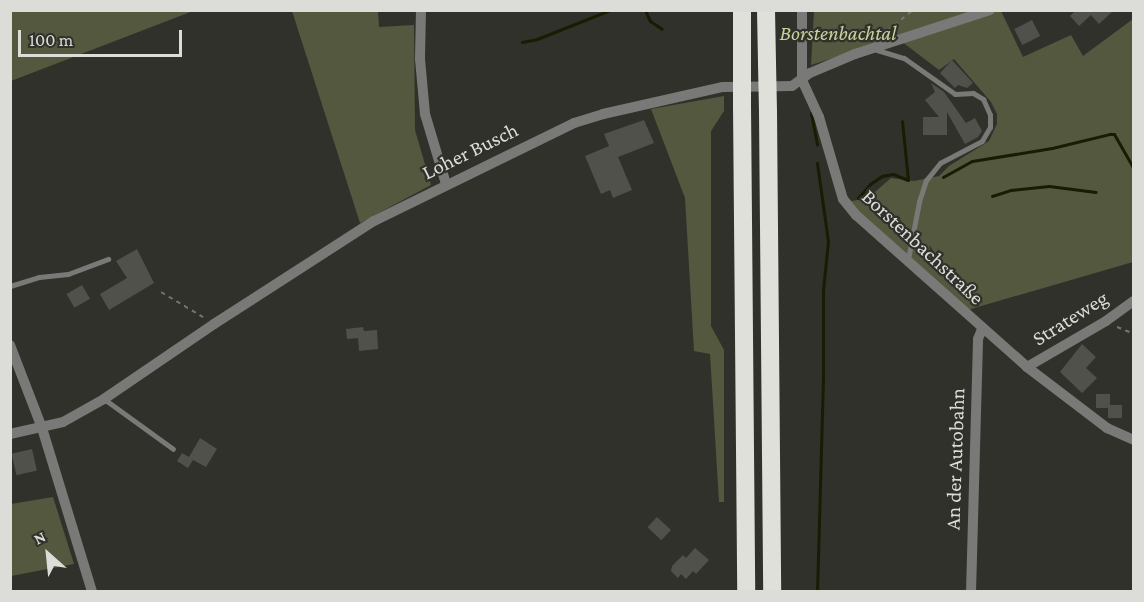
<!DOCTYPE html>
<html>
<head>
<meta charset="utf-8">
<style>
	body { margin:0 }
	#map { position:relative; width:1144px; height:602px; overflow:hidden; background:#30312b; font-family:"Crimson Pro",serif }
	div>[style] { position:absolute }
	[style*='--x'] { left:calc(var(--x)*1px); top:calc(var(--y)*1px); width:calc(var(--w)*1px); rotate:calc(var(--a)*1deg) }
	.green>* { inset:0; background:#54583f }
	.stream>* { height:3px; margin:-1.5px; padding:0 1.5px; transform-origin:1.5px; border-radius:1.5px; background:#191c03 }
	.building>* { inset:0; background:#50514b; transform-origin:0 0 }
	.path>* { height:2px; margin-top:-1px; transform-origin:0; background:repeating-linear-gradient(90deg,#747570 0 4.5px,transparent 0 9px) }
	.lane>* { height:5px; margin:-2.5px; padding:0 2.5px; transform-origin:2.5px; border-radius:2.5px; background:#797a77 }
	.street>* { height:10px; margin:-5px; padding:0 5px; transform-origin:5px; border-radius:5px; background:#797a77 }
	.highway>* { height:18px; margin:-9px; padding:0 9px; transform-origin:9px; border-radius:9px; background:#dfe0d9 }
	.highway-bridge>* { height:18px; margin:-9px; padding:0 9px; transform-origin:9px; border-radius:9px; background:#dfe0d9 }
	span { translate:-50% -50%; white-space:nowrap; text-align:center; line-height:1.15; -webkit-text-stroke:4.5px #30312b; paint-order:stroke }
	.park-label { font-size:21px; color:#c8d29b; font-style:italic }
	.street-label { font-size:21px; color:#dcddd9 }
	.frame { position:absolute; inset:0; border:12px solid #dcddd9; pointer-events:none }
	.north { position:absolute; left:18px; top:524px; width:60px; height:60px; -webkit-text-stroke:4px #30312b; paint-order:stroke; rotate:333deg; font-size:16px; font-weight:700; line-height:24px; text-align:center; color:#dcddd9 }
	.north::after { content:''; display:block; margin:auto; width:21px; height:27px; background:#dcddd9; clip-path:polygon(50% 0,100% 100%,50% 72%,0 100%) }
	.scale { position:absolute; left:18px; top:30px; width:164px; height:27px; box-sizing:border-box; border:3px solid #dcddd9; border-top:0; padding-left:8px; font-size:18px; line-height:21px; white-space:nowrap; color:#dcddd9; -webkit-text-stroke:4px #30312b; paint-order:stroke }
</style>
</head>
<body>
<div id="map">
	<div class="green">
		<i style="clip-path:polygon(11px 10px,193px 10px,193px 11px,11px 81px)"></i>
		<i style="clip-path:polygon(292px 11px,378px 11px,379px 27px,414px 25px,415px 130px,431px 185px,360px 223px)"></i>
		<i style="clip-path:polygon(814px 11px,1001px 11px,1023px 57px,1071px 35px,1083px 56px,1133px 19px,1133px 262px,971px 309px,965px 318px,847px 202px,868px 198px,891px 178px,914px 181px,939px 176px,949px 166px,989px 141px,997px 124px,997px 114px,991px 102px,954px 59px,939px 70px,897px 38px,811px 65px)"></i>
		<i style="clip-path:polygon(724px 96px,724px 111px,711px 131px,711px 326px,724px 350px,724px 502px,719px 502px,710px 354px,694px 351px,685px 198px,651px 109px)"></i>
		<i style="clip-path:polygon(53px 497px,74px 564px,11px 576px,11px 504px)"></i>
	</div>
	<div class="stream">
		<i style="--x:645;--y:10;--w:12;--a:66"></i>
		<i style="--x:650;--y:21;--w:14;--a:34"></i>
		<i style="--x:522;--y:42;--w:15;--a:-11"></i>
		<i style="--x:537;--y:39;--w:79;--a:-21.7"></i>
		<i style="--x:811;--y:113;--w:32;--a:79"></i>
		<i style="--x:817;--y:163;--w:79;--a:82"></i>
		<i style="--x:828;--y:241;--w:49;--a:95.8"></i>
		<i style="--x:823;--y:290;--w:88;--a:90"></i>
		<i style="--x:823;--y:378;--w:214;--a:91.6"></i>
		<i style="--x:943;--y:177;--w:33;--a:-29"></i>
		<i style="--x:972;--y:161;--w:81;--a:-9.2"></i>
		<i style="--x:1052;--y:148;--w:60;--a:-13.6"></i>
		<i style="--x:1110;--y:134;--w:4;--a:0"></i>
		<i style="--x:1114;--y:134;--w:40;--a:60.3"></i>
		<i style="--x:992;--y:196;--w:20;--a:-18"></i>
		<i style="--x:1011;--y:190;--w:38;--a:-6"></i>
		<i style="--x:1049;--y:186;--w:47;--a:7.3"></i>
		<i style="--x:858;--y:198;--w:18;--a:-49"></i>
		<i style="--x:870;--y:184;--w:14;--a:-34"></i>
		<i style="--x:882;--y:176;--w:11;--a:-10"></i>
		<i style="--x:893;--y:174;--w:16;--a:22"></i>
		<i style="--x:908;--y:180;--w:59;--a:-95.8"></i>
	</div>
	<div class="building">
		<i style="clip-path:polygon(1076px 10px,1114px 10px,1099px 24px,1091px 15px,1079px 26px,1070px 16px)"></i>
		<i style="left:1032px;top:20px;width:18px;height:20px;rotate:63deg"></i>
		<i style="clip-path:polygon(952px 60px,973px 83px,967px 88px,958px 85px,955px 88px,940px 73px)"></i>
		<i style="clip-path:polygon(931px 83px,944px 92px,966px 123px,975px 118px,982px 131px,978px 137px,965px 144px,947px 112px,947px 135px,923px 135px,923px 117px,939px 117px,925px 100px,935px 92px)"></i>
		<i style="clip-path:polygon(644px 120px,654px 143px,618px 157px,632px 190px,613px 198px,610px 190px,601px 194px,585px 156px,609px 146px,604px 134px)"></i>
		<i style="clip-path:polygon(137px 249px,154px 283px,109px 310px,100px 294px,127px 278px,116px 261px)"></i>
		<i style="left:82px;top:285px;width:16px;height:18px;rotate:60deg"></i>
		<i style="clip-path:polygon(363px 327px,364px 331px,377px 330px,378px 349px,359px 351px,358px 338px,347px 339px,346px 329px)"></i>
		<i style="clip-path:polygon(1082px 344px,1096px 357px,1086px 368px,1097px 378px,1082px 393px,1060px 372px)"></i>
		<i style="clip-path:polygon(1096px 394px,1110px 394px,1110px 405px,1122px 405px,1122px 418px,1108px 418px,1108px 408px,1096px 408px)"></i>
		<i style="clip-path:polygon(200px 438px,217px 449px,206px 467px,193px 460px,188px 468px,177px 461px,182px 453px,189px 457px)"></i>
		<i style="left:32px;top:449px;width:22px;height:21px;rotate:77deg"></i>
		<i style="left:657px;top:517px;width:19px;height:14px;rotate:43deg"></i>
		<i style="clip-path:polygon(695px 548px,709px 560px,696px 574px,693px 571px,686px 579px,681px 574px,678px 578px,671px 571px,672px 566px,683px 555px,686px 558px)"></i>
	</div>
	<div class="path">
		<i style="--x:887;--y:31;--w:33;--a:-39"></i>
		<i style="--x:161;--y:292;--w:49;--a:30.8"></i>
		<i style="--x:1117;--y:327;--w:18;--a:22"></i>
	</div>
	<div class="lane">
		<i style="--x:877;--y:50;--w:28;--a:17"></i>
		<i style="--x:904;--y:58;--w:62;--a:35.2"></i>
		<i style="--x:955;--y:94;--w:18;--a:-3"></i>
		<i style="--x:973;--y:93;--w:12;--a:31"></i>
		<i style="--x:983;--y:99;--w:17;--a:66"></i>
		<i style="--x:990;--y:115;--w:12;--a:90"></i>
		<i style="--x:990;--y:127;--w:16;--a:120"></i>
		<i style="--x:982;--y:141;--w:47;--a:152.4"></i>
		<i style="--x:940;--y:163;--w:22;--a:129"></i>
		<i style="--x:926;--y:180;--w:23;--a:108"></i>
		<i style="--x:919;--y:202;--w:58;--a:100.9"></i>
		<i style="--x:10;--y:286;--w:30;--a:-17"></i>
		<i style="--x:39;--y:277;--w:29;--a:-6"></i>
		<i style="--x:68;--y:274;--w:43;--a:-20.6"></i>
		<i style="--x:104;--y:399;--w:85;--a:35.9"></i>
	</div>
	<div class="street">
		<i style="--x:421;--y:10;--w:49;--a:91.2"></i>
		<i style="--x:420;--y:59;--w:55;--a:84.8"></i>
		<i style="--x:425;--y:114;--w:73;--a:73.3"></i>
		<i style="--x:802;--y:10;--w:70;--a:90"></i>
		<i style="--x:802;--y:80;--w:41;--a:65.3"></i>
		<i style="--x:819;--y:117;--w:85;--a:73.7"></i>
		<i style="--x:843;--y:199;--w:21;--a:51"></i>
		<i style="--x:856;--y:215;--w:229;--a:41.6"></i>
		<i style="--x:1027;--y:367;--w:101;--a:37.3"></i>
		<i style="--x:1107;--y:428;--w:30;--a:24"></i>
		<i style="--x:10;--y:345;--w:89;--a:68.9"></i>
		<i style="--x:42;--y:428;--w:171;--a:73"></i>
		<i style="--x:1027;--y:367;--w:91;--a:-30.2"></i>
		<i style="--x:1106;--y:321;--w:34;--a:-36"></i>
		<i style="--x:10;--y:434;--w:54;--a:-12.8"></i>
		<i style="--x:63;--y:422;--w:47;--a:-29.3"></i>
		<i style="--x:104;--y:399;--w:133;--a:-34.3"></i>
		<i style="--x:214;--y:324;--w:190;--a:-32.8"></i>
		<i style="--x:374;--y:221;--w:223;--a:-26.1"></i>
		<i style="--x:574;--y:123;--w:30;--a:-17"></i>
		<i style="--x:603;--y:114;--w:123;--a:-12.7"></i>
		<i style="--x:723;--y:87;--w:69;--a:-0.8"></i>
		<i style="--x:792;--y:86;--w:22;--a:-36"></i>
		<i style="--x:810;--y:73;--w:49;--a:-22.9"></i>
		<i style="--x:855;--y:54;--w:142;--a:-18.1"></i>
		<i style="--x:971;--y:592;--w:253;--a:-88.4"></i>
		<i style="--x:978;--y:339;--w:11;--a:-68"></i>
	</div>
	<div class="highway">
		<i style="--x:742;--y:10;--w:57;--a:90"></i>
		<i style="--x:766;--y:10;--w:53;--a:88.9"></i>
		<i style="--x:742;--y:106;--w:486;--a:89.5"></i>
		<i style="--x:768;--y:112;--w:480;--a:89.5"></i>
	</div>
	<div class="highway-bridge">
		<i style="--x:767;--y:63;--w:49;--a:88.8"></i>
		<i style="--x:742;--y:67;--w:39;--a:90"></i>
	</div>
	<div class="park-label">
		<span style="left:838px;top:33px">Borstenbachtal</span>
	</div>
	<div class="street-label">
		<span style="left:470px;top:151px;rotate:-26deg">Loher Busch</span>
		<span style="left:923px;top:247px;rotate:43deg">Borstenbachstraße</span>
		<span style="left:1070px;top:318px;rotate:-32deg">Strateweg</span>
		<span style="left:955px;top:459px;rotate:-88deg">An der Autobahn</span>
	</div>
	<div class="frame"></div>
	<div class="north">N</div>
	<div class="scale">100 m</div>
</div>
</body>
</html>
